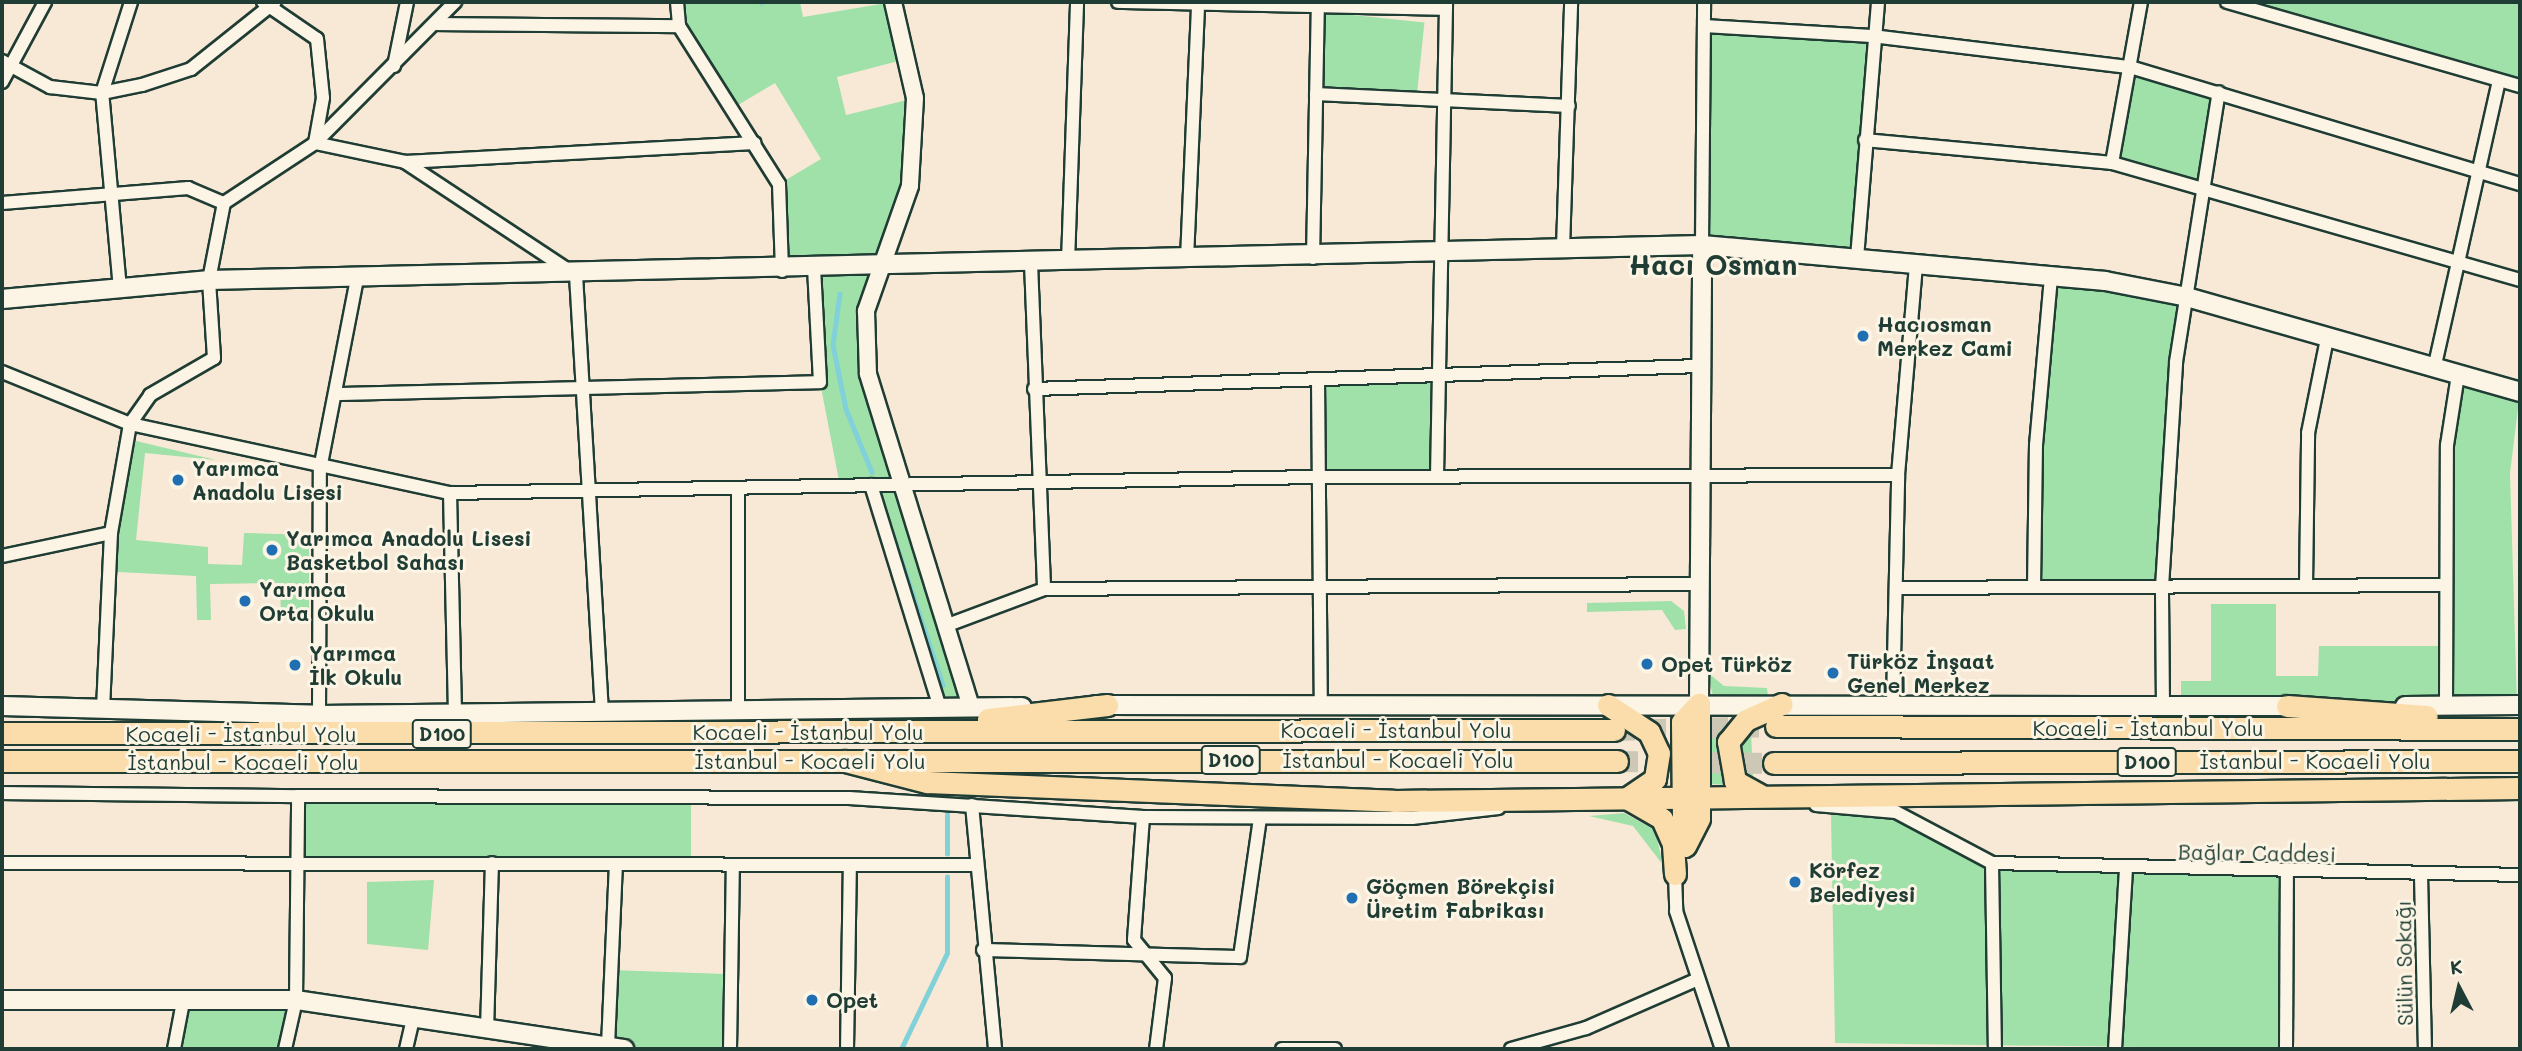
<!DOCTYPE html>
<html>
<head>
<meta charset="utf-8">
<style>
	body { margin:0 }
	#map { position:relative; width:2522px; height:1051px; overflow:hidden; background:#f8e9d6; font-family:Mali,sans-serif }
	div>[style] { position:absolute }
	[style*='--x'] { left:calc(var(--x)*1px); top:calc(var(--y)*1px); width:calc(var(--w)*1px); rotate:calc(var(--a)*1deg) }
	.green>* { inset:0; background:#a0e0a9; transform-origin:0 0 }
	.stream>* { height:4.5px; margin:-2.25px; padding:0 2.25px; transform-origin:2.25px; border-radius:2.25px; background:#80d1d9 }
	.trunk-tunnel>* { height:21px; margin-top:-10.5px; transform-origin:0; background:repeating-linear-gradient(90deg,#cdc7b6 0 21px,transparent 0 31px) }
	.roads { filter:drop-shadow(2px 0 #1f3d34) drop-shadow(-2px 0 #1f3d34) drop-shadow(0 2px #1f3d34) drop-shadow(0 -2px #1f3d34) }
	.minor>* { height:12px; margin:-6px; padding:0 6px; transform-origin:6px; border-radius:6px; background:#fcf5e5 }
	.tertiary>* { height:16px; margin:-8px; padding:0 8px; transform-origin:8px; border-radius:8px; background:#fcf5e5 }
	.secondary>* { height:18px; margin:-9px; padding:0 9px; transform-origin:9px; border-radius:9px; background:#fcf5e5 }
	.trunk>* { height:21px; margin:-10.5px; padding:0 10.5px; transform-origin:10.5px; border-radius:10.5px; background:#faddab }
	.dots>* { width:19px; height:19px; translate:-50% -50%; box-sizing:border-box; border:4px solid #fcf5e5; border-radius:50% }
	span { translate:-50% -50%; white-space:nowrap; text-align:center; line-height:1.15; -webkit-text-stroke:6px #fcf5e5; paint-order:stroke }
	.shield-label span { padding:2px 5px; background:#fcf5e5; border:2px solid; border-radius:5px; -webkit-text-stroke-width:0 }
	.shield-label { font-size:19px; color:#1f3d34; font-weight:700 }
	.poi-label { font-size:21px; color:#1f3d34; font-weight:700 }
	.left { translate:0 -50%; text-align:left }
	.street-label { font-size:21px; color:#1f3d34 }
	.district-label { font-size:28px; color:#1f3d34; font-weight:700 }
	.frame { position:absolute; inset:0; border:4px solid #1f3d34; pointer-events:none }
	.north { position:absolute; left:2424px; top:953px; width:70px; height:70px; -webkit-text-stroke:5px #fcf5e5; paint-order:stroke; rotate:353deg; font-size:19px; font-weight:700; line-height:28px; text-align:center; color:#1f3d34 }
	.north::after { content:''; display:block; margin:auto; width:24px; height:32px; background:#1f3d34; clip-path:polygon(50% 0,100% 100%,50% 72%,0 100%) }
</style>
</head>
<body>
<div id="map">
	<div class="green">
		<i style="clip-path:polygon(677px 2px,800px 2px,803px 17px,893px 2px,906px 59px,837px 77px,846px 115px,915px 98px,910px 186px,877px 265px,868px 374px,971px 707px,940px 708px,871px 486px,840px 486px,820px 382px,814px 270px,782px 271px,779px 184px,821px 159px,775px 83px,733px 108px,679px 26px)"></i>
		<i style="clip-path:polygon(2227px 2px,2520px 2px,2520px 86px)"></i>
		<i style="left:1324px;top:12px;width:101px;height:78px;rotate:6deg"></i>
		<i style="left:1704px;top:26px;width:168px;height:219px;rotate:3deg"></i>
		<i style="clip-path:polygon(2130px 67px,2219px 92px,2202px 188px,2112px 163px)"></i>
		<i style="clip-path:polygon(2051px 276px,2187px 297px,2162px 587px,2034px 587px,2036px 445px)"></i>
		<i style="left:1439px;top:375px;width:101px;height:121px;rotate:91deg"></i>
		<i style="clip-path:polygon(2458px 375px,2520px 392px,2510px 473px,2517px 705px,2181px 706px,2181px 681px,2211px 681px,2211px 604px,2276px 604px,2276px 676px,2318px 676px,2319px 646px,2446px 646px,2447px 446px)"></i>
		<i style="clip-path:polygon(132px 440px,216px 460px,145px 453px,136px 540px,208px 547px,208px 564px,242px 565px,244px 533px,309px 535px,309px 623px,281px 618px,280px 583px,210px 584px,211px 620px,197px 620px,196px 576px,118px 572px,117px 527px)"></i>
		<i style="clip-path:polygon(1671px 601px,1684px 611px,1686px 629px,1675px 630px,1662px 610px,1587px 612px,1587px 603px)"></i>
		<i style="clip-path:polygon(1707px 672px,1724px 686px,1767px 688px,1768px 698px,1713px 696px)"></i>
		<i style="clip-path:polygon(1710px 724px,1729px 724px,1718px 768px,1728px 785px,1710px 784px)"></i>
		<i style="clip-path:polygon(1751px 730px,1753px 779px,1750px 782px,1734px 748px)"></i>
		<i style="left:298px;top:796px;width:393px;height:65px"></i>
		<i style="clip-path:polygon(1896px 812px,1992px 863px,2287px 873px,2286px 1049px,1835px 1043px,1831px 814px)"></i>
		<i style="clip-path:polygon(1624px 813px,1655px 830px,1663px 865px,1633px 826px,1589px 816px)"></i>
		<i style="clip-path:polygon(434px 880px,428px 950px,367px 944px,367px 882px)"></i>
		<i style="left:611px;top:970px;width:121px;height:76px;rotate:2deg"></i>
		<i style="clip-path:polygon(296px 1000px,285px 1049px,174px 1049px,183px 1002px)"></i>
	</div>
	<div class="stream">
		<i style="--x:761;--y:3;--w:1;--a:-90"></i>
		<i style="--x:840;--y:294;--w:51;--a:97.8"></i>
		<i style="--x:833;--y:345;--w:65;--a:78.5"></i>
		<i style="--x:846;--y:409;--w:68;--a:67.6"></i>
		<i style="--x:892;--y:532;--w:161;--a:71.6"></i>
		<i style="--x:947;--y:854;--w:39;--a:-90"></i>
		<i style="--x:901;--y:1049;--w:106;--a:-64.4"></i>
		<i style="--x:947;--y:953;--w:76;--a:-90"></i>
	</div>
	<div class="trunk-tunnel">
		<i style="--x:1614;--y:730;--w:162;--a:-1.4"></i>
		<i style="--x:1617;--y:761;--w:157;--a:0.7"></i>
	</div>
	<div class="roads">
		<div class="minor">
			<i style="--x:263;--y:2;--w:65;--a:34.4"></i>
			<i style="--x:317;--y:39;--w:59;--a:84.2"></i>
			<i style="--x:323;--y:98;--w:46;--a:100.1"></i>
			<i style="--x:315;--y:143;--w:92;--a:11.9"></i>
			<i style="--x:405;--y:162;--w:350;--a:-3.1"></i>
			<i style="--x:677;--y:2;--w:24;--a:85"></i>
			<i style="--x:679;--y:26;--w:187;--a:57.7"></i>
			<i style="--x:779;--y:184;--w:87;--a:88"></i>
			<i style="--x:1118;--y:2;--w:328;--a:1.2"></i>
			<i style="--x:2227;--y:2;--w:305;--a:16"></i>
			<i style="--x:437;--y:24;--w:242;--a:0.5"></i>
			<i style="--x:1704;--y:26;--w:168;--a:3.4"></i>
			<i style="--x:1872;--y:36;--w:260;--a:6.9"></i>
			<i style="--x:2130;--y:67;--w:407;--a:16.7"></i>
			<i style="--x:2;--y:61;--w:55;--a:28.4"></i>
			<i style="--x:50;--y:87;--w:52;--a:6.6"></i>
			<i style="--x:102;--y:93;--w:41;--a:-11.3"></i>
			<i style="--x:142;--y:85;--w:52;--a:-18.1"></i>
			<i style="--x:191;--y:69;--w:107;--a:-38.6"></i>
			<i style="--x:394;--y:66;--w:65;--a:-78.5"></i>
			<i style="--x:2;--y:82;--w:91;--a:-61.7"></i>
			<i style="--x:1316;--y:94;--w:253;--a:2.7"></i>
			<i style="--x:1865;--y:140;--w:248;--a:5.3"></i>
			<i style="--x:2112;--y:163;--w:424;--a:16"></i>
			<i style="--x:405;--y:162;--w:205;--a:33.5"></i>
			<i style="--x:576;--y:275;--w:437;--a:86.6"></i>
			<i style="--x:2112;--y:163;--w:164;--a:-79.8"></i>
			<i style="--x:2;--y:203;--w:187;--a:-4.6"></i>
			<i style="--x:188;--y:188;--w:39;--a:23"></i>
			<i style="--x:1702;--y:245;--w:243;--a:-89.5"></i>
			<i style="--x:1563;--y:248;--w:246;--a:-88.1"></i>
			<i style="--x:1313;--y:258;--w:256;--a:-88.9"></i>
			<i style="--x:1857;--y:258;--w:257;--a:-85.3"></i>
			<i style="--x:1187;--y:259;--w:257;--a:-87.5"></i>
			<i style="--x:1068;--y:262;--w:260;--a:-88"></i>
			<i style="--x:1031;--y:263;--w:326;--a:87.7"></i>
			<i style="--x:120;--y:289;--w:197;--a:-95.2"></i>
			<i style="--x:102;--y:93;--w:96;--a:-72.3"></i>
			<i style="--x:2434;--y:369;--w:292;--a:-77.3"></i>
			<i style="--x:2;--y:372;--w:138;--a:22.1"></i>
			<i style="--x:130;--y:424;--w:327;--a:12.2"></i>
			<i style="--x:450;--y:493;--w:867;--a:-1.06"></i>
			<i style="--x:1317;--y:477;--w:581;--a:-0.2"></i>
			<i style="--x:1318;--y:379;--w:326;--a:89.5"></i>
			<i style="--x:1034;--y:389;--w:664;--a:-1.98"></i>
			<i style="--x:337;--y:394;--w:483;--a:-1.4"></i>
			<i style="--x:820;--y:382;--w:113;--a:-93"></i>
			<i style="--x:1437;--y:476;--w:474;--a:-88.9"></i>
			<i style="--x:871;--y:485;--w:233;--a:72.8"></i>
			<i style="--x:738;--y:488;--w:222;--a:90"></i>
			<i style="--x:450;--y:493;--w:221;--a:88.7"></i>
			<i style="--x:2;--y:556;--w:111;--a:-11.9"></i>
			<i style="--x:2306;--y:585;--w:152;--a:-89.2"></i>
			<i style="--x:2308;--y:433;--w:96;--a:-78.6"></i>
			<i style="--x:2034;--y:587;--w:142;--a:-89.2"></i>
			<i style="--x:2036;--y:445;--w:170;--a:-84.9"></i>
			<i style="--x:1896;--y:588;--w:550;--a:-0.31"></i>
			<i style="--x:945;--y:626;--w:106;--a:-20.5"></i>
			<i style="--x:1044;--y:589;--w:656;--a:-0.44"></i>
			<i style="--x:1893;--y:704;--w:229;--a:-88.7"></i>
			<i style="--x:1898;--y:475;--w:212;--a:-85.1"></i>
			<i style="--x:2446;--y:706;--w:261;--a:-89.8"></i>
			<i style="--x:2447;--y:445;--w:71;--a:-81.1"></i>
			<i style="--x:2163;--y:707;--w:120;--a:-90.5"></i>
			<i style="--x:2162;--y:587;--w:225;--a:-86.4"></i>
			<i style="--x:2176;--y:362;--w:273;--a:-81"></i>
			<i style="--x:103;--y:709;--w:176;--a:-87.4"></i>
			<i style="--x:111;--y:533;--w:111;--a:-80.1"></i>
			<i style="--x:130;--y:424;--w:35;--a:-55"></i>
			<i style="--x:150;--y:395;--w:74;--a:-30"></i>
			<i style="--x:214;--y:358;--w:78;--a:-93.7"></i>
			<i style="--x:209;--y:280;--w:78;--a:-79"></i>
			<i style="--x:224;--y:203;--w:109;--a:-33.4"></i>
			<i style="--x:315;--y:143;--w:199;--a:-45.2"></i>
			<i style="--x:319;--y:715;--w:246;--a:-89.8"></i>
			<i style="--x:320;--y:469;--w:194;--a:-79"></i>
			<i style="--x:2;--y:793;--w:296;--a:0.6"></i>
			<i style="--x:972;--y:805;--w:245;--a:84.6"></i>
			<i style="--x:1816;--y:805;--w:80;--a:5"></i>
			<i style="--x:1896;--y:812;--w:109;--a:28"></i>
			<i style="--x:1992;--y:863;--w:528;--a:1.3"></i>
			<i style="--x:1143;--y:817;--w:123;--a:94.2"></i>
			<i style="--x:1134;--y:940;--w:49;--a:50.8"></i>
			<i style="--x:1165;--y:978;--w:72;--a:97.2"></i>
			<i style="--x:2;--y:863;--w:975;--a:0.12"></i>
			<i style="--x:1992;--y:863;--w:186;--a:89.1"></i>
			<i style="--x:1675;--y:874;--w:37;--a:88"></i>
			<i style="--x:1676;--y:911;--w:145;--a:71.6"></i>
			<i style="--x:2421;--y:875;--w:174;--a:88.7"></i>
			<i style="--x:983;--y:950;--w:257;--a:1.6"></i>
			<i style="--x:1240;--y:957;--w:140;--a:-81.8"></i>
			<i style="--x:487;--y:1030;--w:167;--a:-88.3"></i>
			<i style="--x:608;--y:1046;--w:182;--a:-87.5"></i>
			<i style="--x:174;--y:1049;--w:48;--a:-79.2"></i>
			<i style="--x:285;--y:1049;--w:50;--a:-77.3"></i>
			<i style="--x:296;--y:1000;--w:204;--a:-89.4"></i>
			<i style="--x:298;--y:796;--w:551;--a:0.21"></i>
			<i style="--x:849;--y:798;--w:295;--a:3.7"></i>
			<i style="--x:1143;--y:817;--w:269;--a:0.2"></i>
			<i style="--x:1412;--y:818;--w:87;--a:-6.6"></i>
			<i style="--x:406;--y:1049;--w:32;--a:-77"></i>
			<i style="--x:730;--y:1049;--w:183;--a:-89.1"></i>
			<i style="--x:847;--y:1049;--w:182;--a:-89.1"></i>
			<i style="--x:1282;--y:1049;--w:53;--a:0"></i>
			<i style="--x:1511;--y:1049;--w:78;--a:-15.6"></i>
			<i style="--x:1586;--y:1028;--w:122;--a:-23.6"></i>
			<i style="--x:2115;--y:1049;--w:181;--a:-86.5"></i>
			<i style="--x:2286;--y:1049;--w:176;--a:-89.7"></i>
		</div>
		<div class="tertiary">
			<i style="--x:893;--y:2;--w:98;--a:77.1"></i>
			<i style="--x:915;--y:98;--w:88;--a:93.3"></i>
			<i style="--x:910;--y:186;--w:133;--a:109.4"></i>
			<i style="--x:866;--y:311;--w:63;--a:88.2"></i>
			<i style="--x:868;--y:374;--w:349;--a:72.8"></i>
		</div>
		<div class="secondary">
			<i style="--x:2;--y:299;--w:208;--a:-5.2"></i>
			<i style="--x:209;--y:280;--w:1493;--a:-1.34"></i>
			<i style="--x:1702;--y:245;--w:405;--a:5.1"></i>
			<i style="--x:2105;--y:281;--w:84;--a:11"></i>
			<i style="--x:2187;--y:297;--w:346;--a:15.9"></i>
			<i style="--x:1699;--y:704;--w:459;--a:-89.6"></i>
			<i style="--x:1096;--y:705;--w:1204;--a:0.05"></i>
			<i style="--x:2;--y:706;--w:317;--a:1.6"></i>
			<i style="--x:319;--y:715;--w:703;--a:-0.65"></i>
			<i style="--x:2405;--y:706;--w:115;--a:-0.5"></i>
			<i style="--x:2;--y:1000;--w:294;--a:0"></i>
			<i style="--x:296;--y:1000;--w:332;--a:8.5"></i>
		</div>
		<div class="trunk">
			<i style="--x:1608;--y:705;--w:49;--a:33.4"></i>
			<i style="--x:1649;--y:732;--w:23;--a:65"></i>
			<i style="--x:1659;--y:753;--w:26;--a:99"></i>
			<i style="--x:1655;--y:779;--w:32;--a:146"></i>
			<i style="--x:2287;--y:706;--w:140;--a:4.1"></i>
			<i style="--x:988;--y:719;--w:120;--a:-6.7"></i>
			<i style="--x:1776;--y:726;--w:744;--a:0.23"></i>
			<i style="--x:2;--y:733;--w:1612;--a:-0.11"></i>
			<i style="--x:2;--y:761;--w:1615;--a:0"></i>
			<i style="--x:845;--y:761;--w:85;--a:14.4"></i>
			<i style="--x:927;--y:782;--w:467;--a:2.3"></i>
			<i style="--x:1394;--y:801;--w:1126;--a:-0.66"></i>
			<i style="--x:1774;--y:763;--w:746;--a:-0.15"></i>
			<i style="--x:1760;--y:795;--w:29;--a:-151"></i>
			<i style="--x:1735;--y:781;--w:40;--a:-100"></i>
			<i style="--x:1728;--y:742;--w:28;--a:-51"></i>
			<i style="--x:1746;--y:720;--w:39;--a:-24"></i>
			<i style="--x:1628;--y:799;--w:39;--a:30"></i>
			<i style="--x:1662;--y:819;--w:27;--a:66"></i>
			<i style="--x:1685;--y:846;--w:31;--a:-63"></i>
			<i style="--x:1699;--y:818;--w:114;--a:-90"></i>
			<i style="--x:1675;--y:874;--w:30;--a:-94"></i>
			<i style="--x:1673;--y:844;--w:28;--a:-69"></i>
			<i style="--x:1683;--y:818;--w:96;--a:-90.6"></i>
			<i style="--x:1682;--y:722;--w:25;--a:-47"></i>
		</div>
	</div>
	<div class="dots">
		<i style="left:1863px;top:336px;background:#1f6fb2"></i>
		<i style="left:178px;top:480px;background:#1f6fb2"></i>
		<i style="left:272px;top:550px;background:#1f6fb2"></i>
		<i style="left:245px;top:601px;background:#1f6fb2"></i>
		<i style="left:1647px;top:664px;background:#1f6fb2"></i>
		<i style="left:295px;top:665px;background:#1f6fb2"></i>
		<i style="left:1833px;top:673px;background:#1f6fb2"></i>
		<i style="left:1795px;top:882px;background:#1f6fb2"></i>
		<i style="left:1352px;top:898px;background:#1f6fb2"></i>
		<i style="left:812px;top:1000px;background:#1f6fb2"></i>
	</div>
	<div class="shield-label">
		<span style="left:442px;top:734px">D100</span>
		<span style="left:1231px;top:760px">D100</span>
		<span style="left:2147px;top:762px">D100</span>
	</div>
	<div class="poi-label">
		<span class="left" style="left:1877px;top:336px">Hacıosman<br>Merkez Cami</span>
		<span class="left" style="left:192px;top:480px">Yarımca<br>Anadolu Lisesi</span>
		<span class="left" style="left:286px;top:550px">Yarımca Anadolu Lisesi<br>Basketbol Sahası</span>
		<span class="left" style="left:259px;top:601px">Yarımca<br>Orta Okulu</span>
		<span class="left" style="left:309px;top:665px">Yarımca<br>İlk Okulu</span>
		<span class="left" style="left:1847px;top:673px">Türköz İnşaat<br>Genel Merkez</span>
		<span class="left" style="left:1661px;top:664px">Opet Türköz</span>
		<span class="left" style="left:1809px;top:882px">Körfez<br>Belediyesi</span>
		<span class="left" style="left:1366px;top:898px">Göçmen Börekçisi<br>Üretim Fabrikası</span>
		<span class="left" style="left:826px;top:1000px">Opet</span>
	</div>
	<div class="street-label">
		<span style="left:2148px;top:728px">Kocaeli - İstanbul Yolu</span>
		<span style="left:1396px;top:730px">Kocaeli - İstanbul Yolu</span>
		<span style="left:808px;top:732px">Kocaeli - İstanbul Yolu</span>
		<span style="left:241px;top:734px">Kocaeli - İstanbul Yolu</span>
		<span style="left:1398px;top:760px">İstanbul - Kocaeli Yolu</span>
		<span style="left:810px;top:761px">İstanbul - Kocaeli Yolu</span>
		<span style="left:2315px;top:761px">İstanbul - Kocaeli Yolu</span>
		<span style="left:243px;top:762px">İstanbul - Kocaeli Yolu</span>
		<span style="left:2257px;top:853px;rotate:1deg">Bağlar Caddesi</span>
		<span style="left:2404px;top:963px;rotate:-91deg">Sülün Sokağı</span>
	</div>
	<div class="district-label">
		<span style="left:1713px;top:264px">Hacı Osman</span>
	</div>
	<div class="frame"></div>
	<div class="north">K</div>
</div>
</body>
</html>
